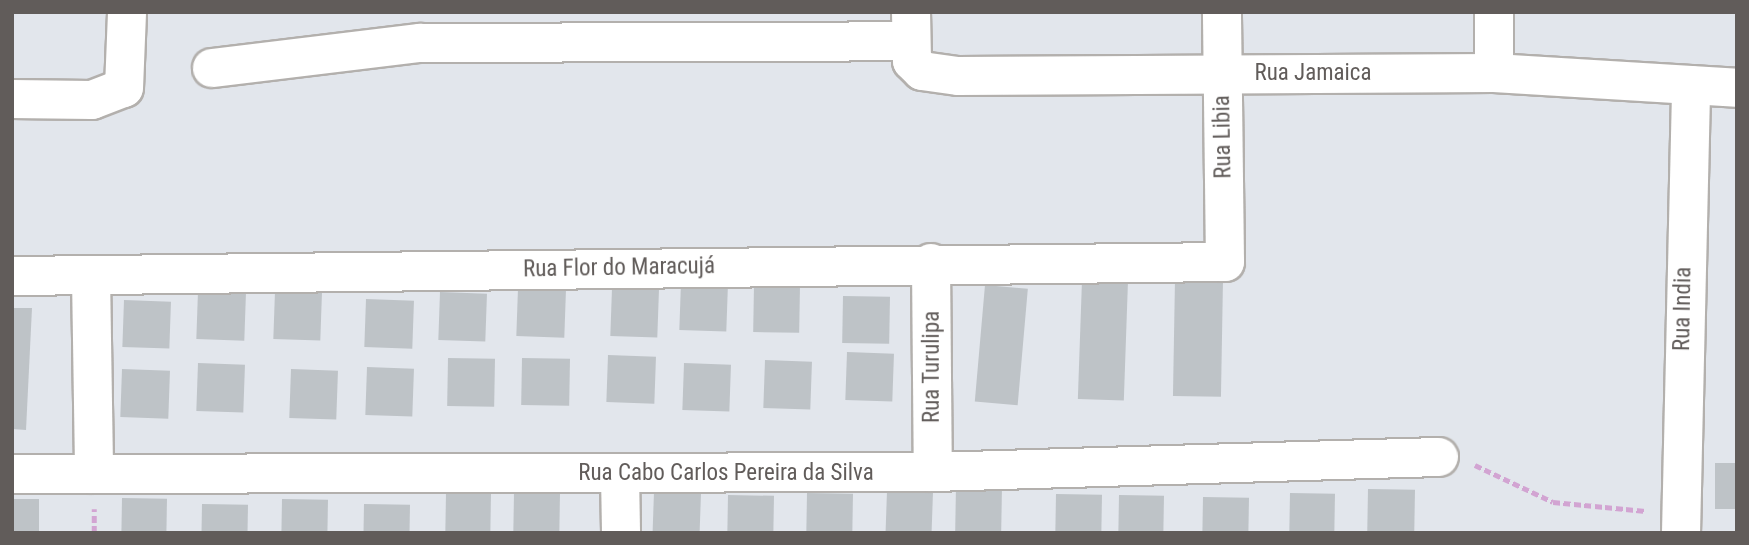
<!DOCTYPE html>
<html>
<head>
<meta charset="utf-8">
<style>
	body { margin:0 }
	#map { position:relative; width:1749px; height:545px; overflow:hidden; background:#e2e6ec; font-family:"Roboto Condensed",sans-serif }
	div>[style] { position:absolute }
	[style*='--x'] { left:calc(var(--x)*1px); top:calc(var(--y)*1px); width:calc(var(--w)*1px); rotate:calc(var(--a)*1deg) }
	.building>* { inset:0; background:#bec3c7; transform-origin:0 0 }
	.path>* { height:4.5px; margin-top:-2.25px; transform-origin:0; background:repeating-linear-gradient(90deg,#d2a4d2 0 7px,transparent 0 10.5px) }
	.roads { filter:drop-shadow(2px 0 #b3b0ad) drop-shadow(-2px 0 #b3b0ad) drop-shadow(0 2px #b3b0ad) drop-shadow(0 -2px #b3b0ad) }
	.street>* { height:38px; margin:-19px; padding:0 19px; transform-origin:19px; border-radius:19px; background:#fff }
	span { translate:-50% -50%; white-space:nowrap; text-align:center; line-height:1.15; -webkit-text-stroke:5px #fff; paint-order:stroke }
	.street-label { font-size:23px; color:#615c5a }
	.frame { position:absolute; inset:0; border:14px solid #615c5a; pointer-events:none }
</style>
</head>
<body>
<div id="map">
	<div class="building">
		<i style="left:1175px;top:279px;width:48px;height:117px;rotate:1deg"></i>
		<i style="left:1082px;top:280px;width:46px;height:119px;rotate:2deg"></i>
		<i style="left:681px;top:282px;width:47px;height:48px;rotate:2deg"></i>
		<i style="left:754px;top:285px;width:46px;height:47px;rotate:1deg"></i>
		<i style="left:985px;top:285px;width:43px;height:117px;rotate:5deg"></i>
		<i style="left:518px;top:288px;width:48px;height:48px;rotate:2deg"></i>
		<i style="left:612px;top:288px;width:47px;height:48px;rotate:2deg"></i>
		<i style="left:198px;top:291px;width:48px;height:48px;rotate:2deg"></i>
		<i style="left:275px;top:291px;width:47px;height:48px;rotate:2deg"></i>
		<i style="left:440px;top:292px;width:47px;height:48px;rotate:2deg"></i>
		<i style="left:843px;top:296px;width:47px;height:47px;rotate:1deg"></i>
		<i style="left:366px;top:299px;width:48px;height:48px;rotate:2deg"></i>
		<i style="left:124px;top:300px;width:47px;height:47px;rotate:2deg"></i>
		<i style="clip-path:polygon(12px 308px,32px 308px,26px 430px,12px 429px)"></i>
		<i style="left:847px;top:352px;width:47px;height:48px;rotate:2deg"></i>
		<i style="left:608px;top:355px;width:48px;height:47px;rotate:2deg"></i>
		<i style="left:448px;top:358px;width:47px;height:48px;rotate:1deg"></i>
		<i style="left:522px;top:358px;width:48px;height:47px;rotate:1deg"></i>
		<i style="left:765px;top:360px;width:47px;height:48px;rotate:2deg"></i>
		<i style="left:198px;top:363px;width:47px;height:48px;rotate:2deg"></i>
		<i style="left:684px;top:363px;width:47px;height:47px;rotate:2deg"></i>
		<i style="left:367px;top:367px;width:47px;height:48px;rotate:2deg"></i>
		<i style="left:122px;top:369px;width:48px;height:48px;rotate:2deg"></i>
		<i style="left:291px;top:369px;width:47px;height:49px;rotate:2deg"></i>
		<i style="left:1715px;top:463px;width:22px;height:46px"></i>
		<i style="left:956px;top:485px;width:46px;height:48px;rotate:1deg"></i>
		<i style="left:1368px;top:489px;width:47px;height:44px;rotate:1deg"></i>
		<i style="left:887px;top:491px;width:46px;height:42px;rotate:2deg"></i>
		<i style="left:654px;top:492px;width:47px;height:41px;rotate:2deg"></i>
		<i style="left:446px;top:493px;width:45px;height:40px;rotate:1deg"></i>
		<i style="left:514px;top:493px;width:46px;height:40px;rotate:1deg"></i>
		<i style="left:807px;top:493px;width:46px;height:40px;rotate:1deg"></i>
		<i style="left:1290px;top:493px;width:45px;height:40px;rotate:1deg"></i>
		<i style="left:1056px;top:494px;width:46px;height:39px;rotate:1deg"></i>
		<i style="left:728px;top:495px;width:46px;height:38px;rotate:1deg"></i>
		<i style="left:1119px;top:495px;width:45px;height:38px;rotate:1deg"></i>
		<i style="left:1203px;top:497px;width:46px;height:36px;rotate:1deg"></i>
		<i style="left:122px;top:498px;width:45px;height:35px;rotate:1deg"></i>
		<i style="left:12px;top:499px;width:27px;height:34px"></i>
		<i style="left:282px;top:499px;width:46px;height:34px;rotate:1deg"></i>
		<i style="left:202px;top:504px;width:46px;height:29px;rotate:1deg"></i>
		<i style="left:364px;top:504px;width:46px;height:29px;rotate:1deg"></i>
	</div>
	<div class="path">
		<i style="--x:1475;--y:465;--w:86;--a:25.4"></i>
		<i style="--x:1553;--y:502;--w:93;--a:5.5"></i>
		<i style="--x:94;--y:533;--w:24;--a:-90"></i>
	</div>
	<div class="roads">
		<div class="street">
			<i style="--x:911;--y:12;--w:49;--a:88.8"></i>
			<i style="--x:912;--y:61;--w:14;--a:45"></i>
			<i style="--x:922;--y:71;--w:36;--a:8"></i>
			<i style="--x:958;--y:76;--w:536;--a:-0.32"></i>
			<i style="--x:1494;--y:73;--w:243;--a:3.5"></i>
			<i style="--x:212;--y:68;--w:209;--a:-6.9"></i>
			<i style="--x:420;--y:43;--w:491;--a:-0.2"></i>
			<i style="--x:1494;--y:73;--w:61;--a:-90"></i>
			<i style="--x:12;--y:99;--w:80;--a:0.7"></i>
			<i style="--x:92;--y:100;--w:34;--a:-21"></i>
			<i style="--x:124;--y:88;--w:76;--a:-87.7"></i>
			<i style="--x:931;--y:263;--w:209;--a:89.5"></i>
			<i style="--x:12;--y:276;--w:1213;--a:-0.66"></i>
			<i style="--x:1225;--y:262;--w:250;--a:-90.7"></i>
			<i style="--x:91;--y:276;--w:198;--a:89.1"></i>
			<i style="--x:12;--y:474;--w:921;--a:-0.12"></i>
			<i style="--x:933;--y:472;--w:506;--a:-1.7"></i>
			<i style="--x:620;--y:474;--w:59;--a:89"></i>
			<i style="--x:1681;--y:533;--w:448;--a:-88.7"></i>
		</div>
	</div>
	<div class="street-label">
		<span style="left:1313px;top:73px">Rua Jamaica</span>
		<span style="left:1223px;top:137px;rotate:-91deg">Rua Libia</span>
		<span style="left:619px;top:268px;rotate:-1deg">Rua Flor do Maracujá</span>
		<span style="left:1683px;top:309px;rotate:-89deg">Rua India</span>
		<span style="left:932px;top:367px;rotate:-90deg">Rua Turulipa</span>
		<span style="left:726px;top:473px">Rua Cabo Carlos Pereira da Silva</span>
	</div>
	<div class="frame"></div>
</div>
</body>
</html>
